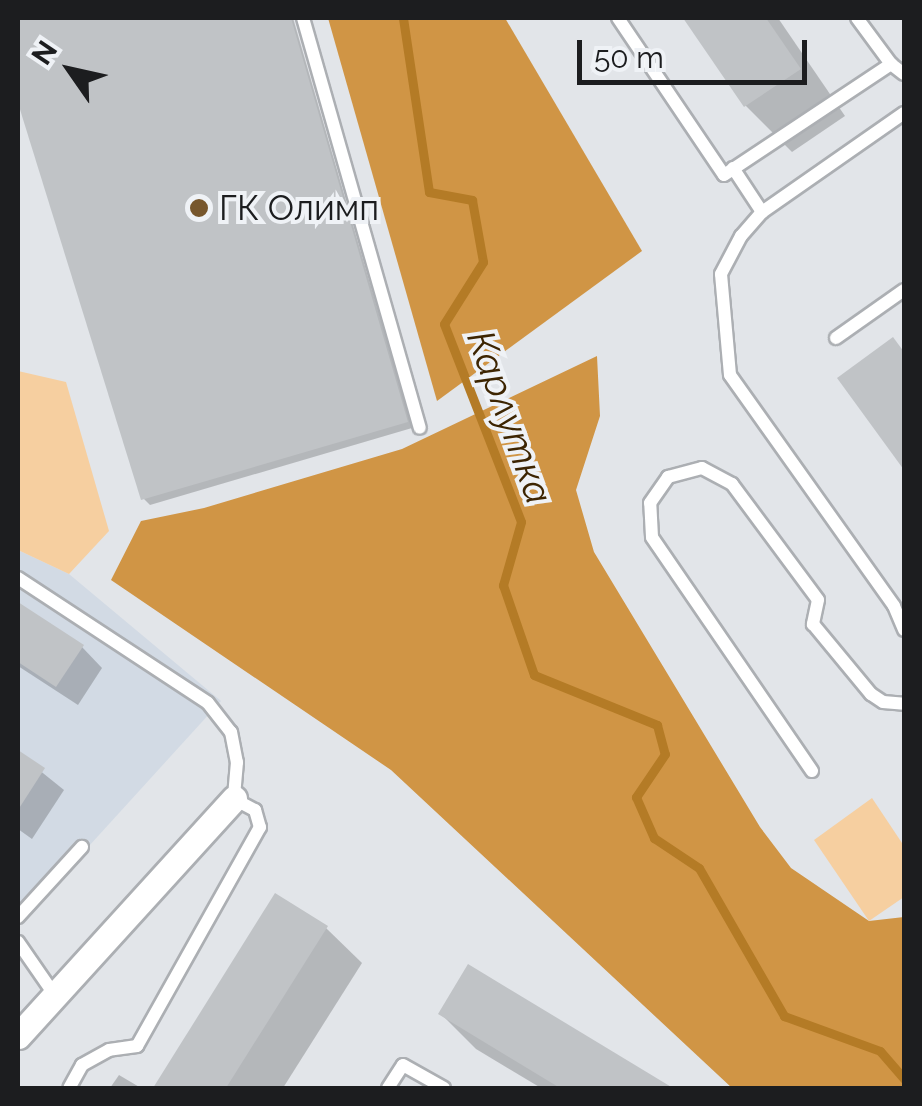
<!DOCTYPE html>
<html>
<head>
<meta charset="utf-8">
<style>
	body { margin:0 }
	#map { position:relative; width:922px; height:1106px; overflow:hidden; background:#e2e5e9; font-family:Raleway,sans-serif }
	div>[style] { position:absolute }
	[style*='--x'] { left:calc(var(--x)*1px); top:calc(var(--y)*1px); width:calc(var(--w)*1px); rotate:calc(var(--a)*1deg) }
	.built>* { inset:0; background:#d2dae4 }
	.green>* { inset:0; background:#f6cfa0 }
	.forest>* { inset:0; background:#d09545 }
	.shadow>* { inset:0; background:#0003 }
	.stream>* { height:9px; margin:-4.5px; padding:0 4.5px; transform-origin:4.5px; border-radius:4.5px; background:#b47b26 }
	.building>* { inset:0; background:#c0c3c6 }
	.roads { filter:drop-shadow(2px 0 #acafb3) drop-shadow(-2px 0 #acafb3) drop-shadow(0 2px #acafb3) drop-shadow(0 -2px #acafb3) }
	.lane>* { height:12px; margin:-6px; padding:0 6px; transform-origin:6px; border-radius:6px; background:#fff }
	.street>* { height:25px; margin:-12.5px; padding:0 12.5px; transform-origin:12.5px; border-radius:12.5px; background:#fff }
	.dots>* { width:28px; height:28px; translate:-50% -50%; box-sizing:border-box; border:5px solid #eff2f6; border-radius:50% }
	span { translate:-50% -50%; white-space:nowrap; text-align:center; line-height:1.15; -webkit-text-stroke:8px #eff2f6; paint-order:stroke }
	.poi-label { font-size:35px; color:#1c1d1f }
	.left { translate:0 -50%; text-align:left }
	.water-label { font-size:38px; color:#3d2502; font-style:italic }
	.frame { position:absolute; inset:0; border:20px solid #1c1d1f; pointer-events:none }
	.north { position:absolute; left:20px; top:20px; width:100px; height:100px; -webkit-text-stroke:8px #eff2f6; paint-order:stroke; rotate:304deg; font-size:28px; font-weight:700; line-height:40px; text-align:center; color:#1c1d1f }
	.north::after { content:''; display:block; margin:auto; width:35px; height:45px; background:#1c1d1f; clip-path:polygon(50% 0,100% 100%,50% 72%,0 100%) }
	.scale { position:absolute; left:577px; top:40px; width:230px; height:45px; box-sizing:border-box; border:5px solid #1c1d1f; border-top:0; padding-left:12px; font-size:30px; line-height:35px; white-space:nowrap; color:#1c1d1f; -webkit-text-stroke:8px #eff2f6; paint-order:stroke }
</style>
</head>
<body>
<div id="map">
	<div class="built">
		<i style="clip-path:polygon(18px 550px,69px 574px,221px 701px,18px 924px)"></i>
	</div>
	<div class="green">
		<i style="clip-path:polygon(18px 371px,66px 382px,109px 531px,69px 574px,18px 550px)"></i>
		<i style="clip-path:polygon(872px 798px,904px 846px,904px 897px,869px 921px,814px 840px)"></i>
	</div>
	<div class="forest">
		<i style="clip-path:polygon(328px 18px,505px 18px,642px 251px,437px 401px)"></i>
		<i style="clip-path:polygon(597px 356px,600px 416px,576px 490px,594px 552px,760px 827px,791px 868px,869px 921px,904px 917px,904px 1088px,732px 1088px,391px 770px,111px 580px,141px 521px,204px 508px,402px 449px)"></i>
	</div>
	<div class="shadow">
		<i style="clip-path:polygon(18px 18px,293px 18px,412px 428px,150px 505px,144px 499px,18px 95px)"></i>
		<i style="clip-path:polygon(686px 18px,778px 18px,845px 116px,792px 152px,746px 106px)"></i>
		<i style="clip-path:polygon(893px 340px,904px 352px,904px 466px,841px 379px)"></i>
		<i style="clip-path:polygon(18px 605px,82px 647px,102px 668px,78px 705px,18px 666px)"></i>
		<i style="clip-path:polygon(18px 753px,64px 790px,32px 839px,18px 829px)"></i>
		<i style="clip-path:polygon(276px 896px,326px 928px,362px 963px,283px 1088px,155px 1088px)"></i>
		<i style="clip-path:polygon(469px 967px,668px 1088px,541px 1088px,476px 1049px,441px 1014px)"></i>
		<i style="clip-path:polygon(119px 1075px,141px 1088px,110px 1088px)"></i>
	</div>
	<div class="stream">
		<i style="--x:403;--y:18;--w:176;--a:81.5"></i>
		<i style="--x:429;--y:192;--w:44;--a:10.5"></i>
		<i style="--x:472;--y:200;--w:63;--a:79.9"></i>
		<i style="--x:483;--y:262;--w:73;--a:122.2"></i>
		<i style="--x:444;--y:324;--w:212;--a:68.7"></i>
		<i style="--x:521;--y:522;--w:66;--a:105.9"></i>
		<i style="--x:503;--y:585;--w:95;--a:71"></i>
		<i style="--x:534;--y:675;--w:133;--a:22.1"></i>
		<i style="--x:657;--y:725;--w:30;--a:75"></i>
		<i style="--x:665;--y:754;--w:52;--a:124"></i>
		<i style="--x:636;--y:797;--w:45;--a:66.3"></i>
		<i style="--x:654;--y:838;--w:54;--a:33.7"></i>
		<i style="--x:699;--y:868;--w:171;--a:60.1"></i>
		<i style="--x:784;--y:1016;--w:102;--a:20"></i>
		<i style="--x:880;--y:1051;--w:37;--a:49"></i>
	</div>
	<div class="building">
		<i style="clip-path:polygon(18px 18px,291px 18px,408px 422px,141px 500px,18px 103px)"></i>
		<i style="clip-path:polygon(683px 18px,766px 18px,801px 69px,744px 107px)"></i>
		<i style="clip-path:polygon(893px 337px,904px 352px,904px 470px,837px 378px)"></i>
		<i style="clip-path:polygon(18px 602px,84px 645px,56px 687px,18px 662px)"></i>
		<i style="clip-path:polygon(18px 750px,45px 768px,18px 810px)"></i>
		<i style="clip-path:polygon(275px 893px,328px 926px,226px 1088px,153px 1088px)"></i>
		<i style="clip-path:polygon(468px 964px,673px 1088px,560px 1088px,438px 1014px)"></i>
	</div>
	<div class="roads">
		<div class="lane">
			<i style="--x:303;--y:18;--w:426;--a:74.1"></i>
			<i style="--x:618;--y:18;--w:189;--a:56"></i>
			<i style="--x:724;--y:175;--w:201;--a:-33.6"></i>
			<i style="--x:857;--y:18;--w:57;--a:53.5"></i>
			<i style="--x:891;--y:64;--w:16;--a:38"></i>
			<i style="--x:904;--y:113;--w:173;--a:145.1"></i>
			<i style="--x:762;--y:212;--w:32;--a:131"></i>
			<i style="--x:741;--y:236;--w:43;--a:117.8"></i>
			<i style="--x:721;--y:274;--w:101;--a:84.9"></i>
			<i style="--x:730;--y:375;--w:283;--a:54.6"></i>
			<i style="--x:894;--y:606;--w:26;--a:67"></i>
			<i style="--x:733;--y:168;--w:53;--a:56.6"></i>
			<i style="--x:836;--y:338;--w:83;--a:-35.2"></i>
			<i style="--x:18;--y:578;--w:227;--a:33.3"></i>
			<i style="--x:208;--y:703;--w:37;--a:52"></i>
			<i style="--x:231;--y:732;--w:31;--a:79"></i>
			<i style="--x:237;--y:762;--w:37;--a:95"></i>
			<i style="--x:234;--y:799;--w:24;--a:28"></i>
			<i style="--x:255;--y:810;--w:18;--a:74"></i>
			<i style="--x:260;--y:827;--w:251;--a:119.3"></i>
			<i style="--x:137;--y:1046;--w:28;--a:172"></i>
			<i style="--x:109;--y:1050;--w:31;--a:151"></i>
			<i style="--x:82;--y:1065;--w:26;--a:119"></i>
			<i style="--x:812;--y:771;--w:283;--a:-124.4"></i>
			<i style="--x:652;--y:537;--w:34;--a:-93"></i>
			<i style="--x:650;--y:503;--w:32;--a:-55"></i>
			<i style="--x:668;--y:477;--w:35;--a:-15"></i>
			<i style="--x:702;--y:468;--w:34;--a:28"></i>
			<i style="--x:732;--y:484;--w:144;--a:53.4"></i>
			<i style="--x:818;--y:600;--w:25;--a:102"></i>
			<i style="--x:813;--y:624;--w:91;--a:50.4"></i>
			<i style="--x:871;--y:694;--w:14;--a:34"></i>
			<i style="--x:883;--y:702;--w:21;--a:5"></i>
			<i style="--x:18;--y:917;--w:95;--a:-47.6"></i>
			<i style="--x:18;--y:942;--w:63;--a:55.3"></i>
			<i style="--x:388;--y:1088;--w:27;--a:-57"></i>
			<i style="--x:403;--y:1065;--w:47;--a:29.3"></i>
		</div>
		<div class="street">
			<i style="--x:18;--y:1036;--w:321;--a:-47.7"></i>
		</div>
	</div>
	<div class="dots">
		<i style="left:199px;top:208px;background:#77572d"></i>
	</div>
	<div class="poi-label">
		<span class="left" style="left:219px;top:208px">ГК Олимп</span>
	</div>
	<div class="water-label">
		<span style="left:510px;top:417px;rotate:70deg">Карлутка</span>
	</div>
	<div class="frame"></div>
	<div class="north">N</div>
	<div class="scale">50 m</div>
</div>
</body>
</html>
